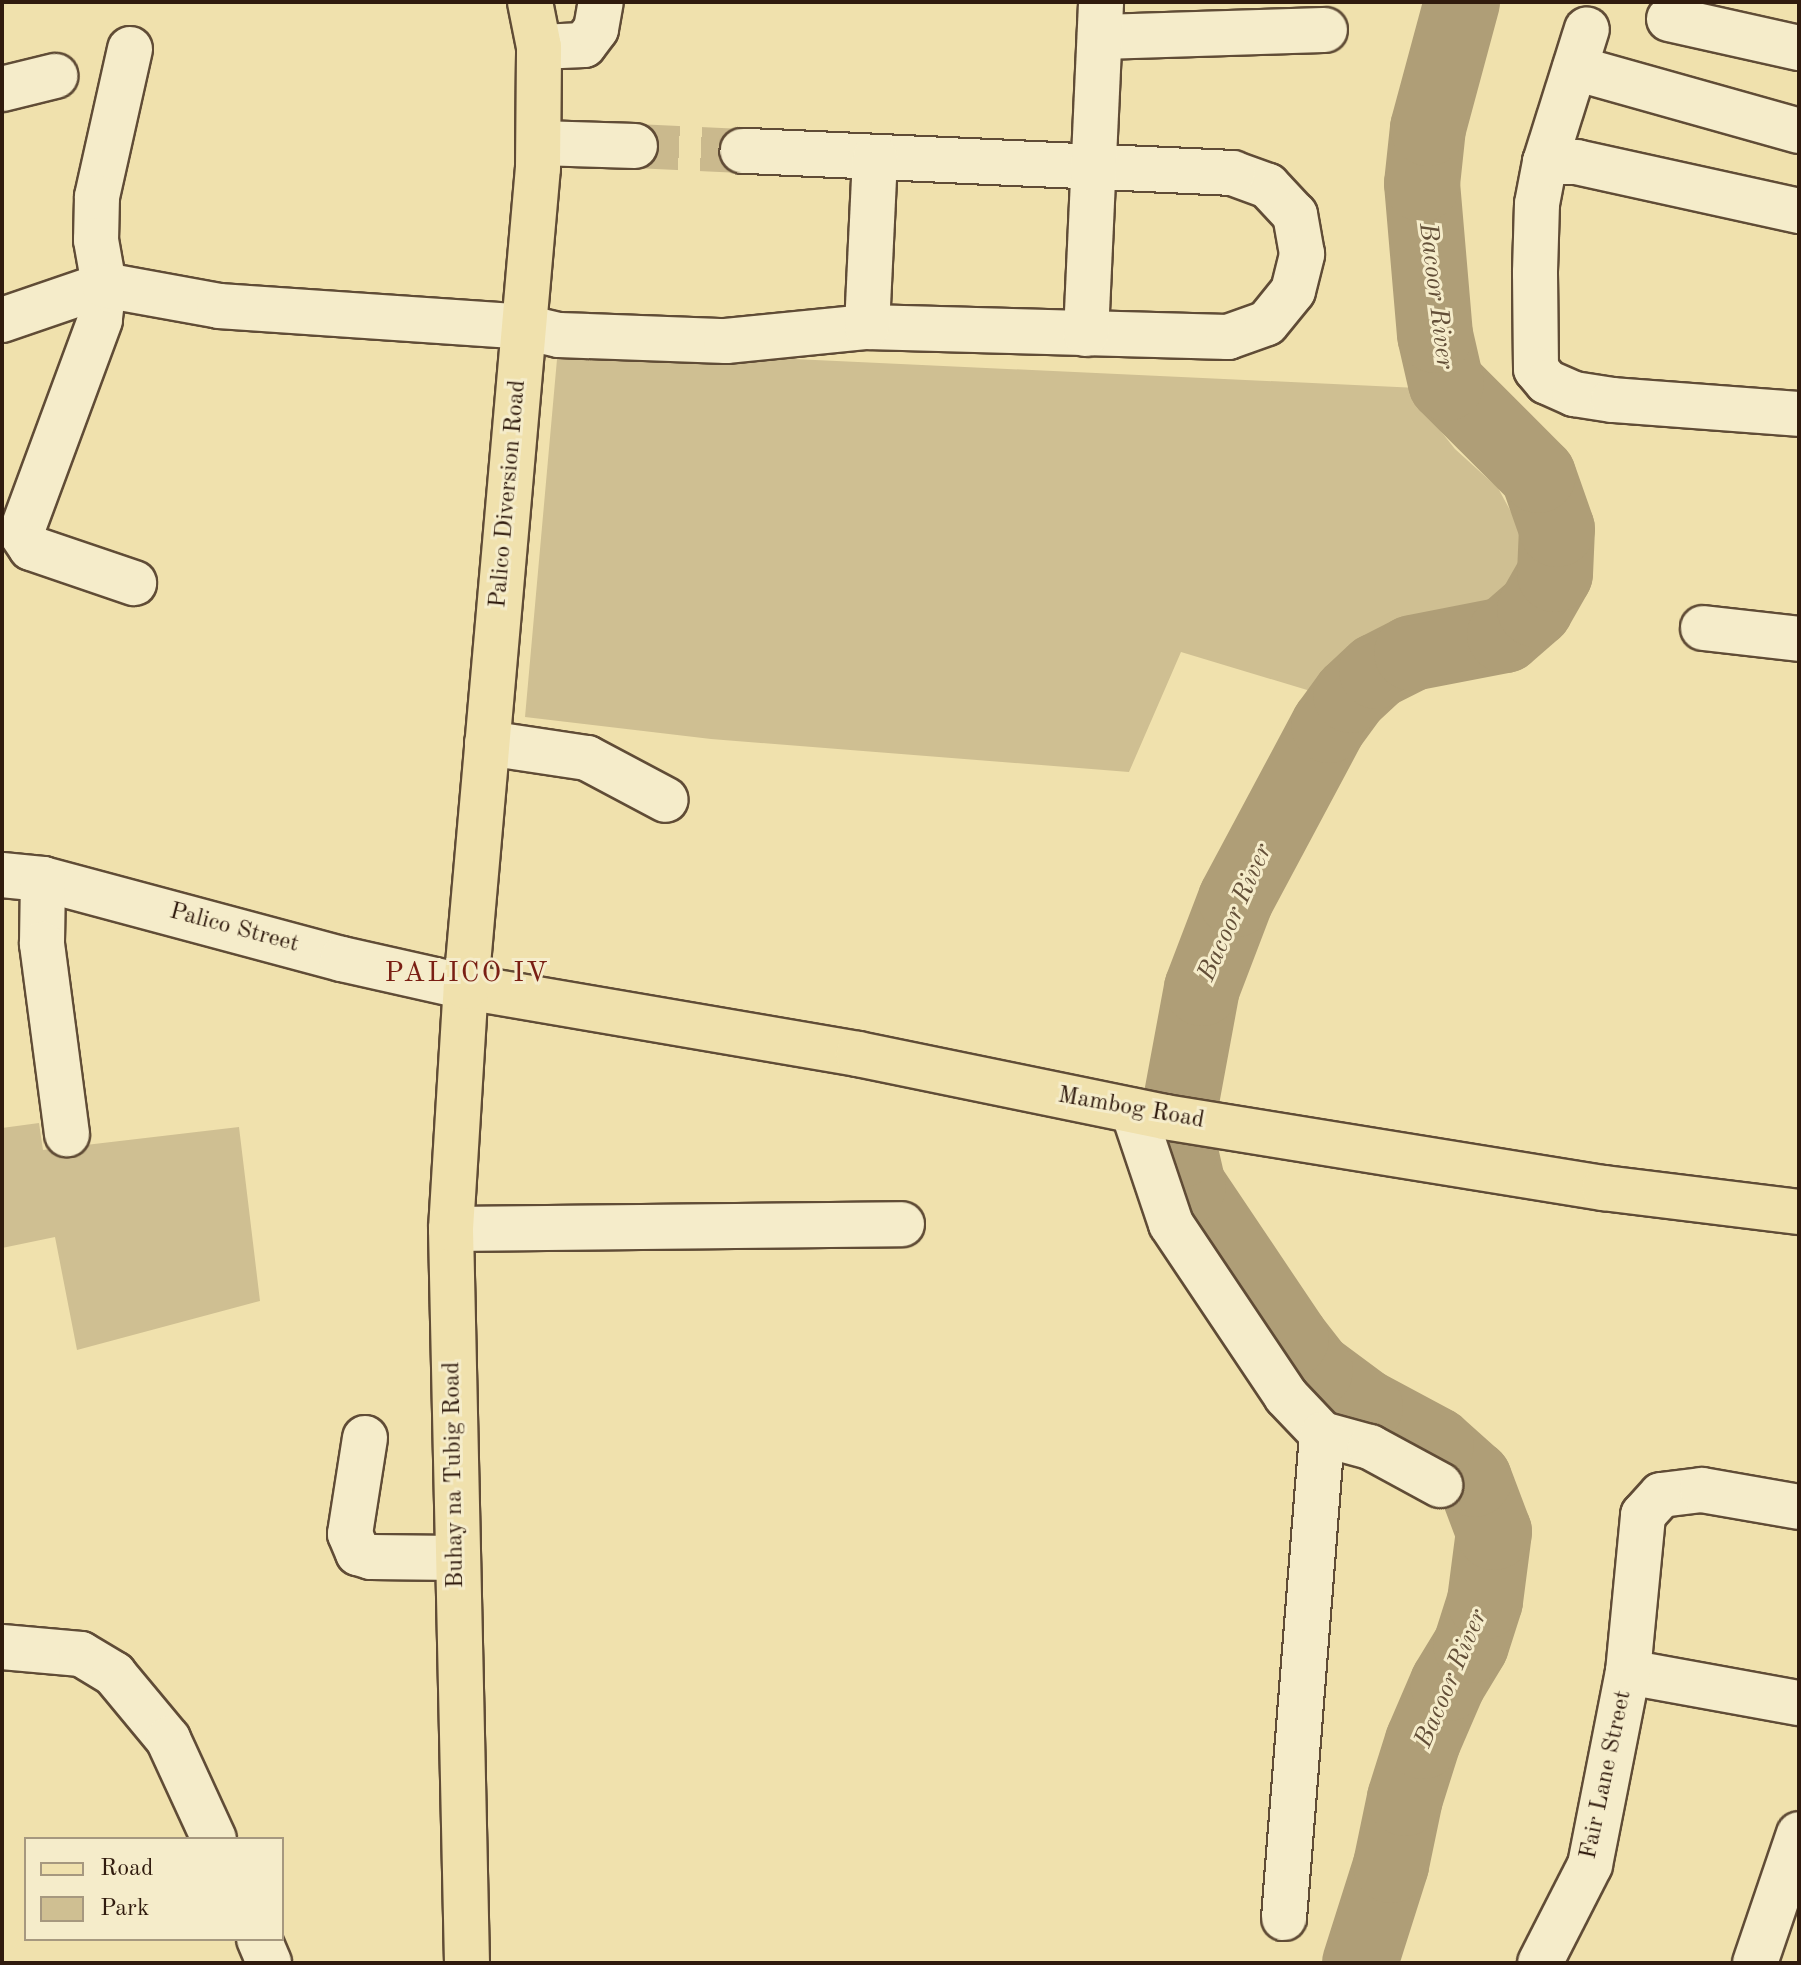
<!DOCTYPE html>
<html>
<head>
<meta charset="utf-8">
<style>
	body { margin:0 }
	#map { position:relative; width:1801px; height:1965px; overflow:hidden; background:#f0e1ad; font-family:"Old Standard TT",serif }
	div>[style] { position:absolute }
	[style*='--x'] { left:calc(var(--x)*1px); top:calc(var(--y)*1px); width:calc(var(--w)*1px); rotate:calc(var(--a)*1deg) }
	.green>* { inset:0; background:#cfbf92 }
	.river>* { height:76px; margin:-38px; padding:0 38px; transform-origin:38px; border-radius:38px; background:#af9e77 }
	.minor-tunnel>* { height:44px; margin-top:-22px; transform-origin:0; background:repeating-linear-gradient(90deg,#cab98d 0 44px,transparent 0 66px) }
	.roads { filter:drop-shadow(2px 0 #604c36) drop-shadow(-2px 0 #604c36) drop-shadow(0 2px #604c36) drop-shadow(0 -2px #604c36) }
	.minor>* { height:44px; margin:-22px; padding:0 22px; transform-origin:22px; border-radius:22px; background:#f5ecca }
	.major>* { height:44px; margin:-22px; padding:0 22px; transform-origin:22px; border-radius:22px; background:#f0e1ad }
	span { translate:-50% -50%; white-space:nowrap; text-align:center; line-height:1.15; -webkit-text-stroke:6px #f5ecca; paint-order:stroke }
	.street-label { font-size:24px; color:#301b0e }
	.water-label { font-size:26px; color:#634f38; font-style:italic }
	.quarter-label { font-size:28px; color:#7a1f14; letter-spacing:2px }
	.frame { position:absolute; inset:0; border:4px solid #301b0e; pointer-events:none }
	.legend { position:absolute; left:24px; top:1837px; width:260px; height:104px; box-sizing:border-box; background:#f5ecca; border:2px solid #a6987f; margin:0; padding:10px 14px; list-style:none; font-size:24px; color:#301b0e }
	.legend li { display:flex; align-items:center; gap:16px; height:40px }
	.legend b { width:40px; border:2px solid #a6987f }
</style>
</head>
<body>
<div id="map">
	<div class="green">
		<i style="clip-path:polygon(558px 348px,1418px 388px,1427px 414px,1455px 449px,1498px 488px,1523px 534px,1525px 562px,1520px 594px,1493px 615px,1411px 633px,1369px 653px,1327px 696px,1181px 652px,1129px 772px,711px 739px,525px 717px)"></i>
		<i style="clip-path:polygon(39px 1123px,43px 1150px,239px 1127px,260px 1301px,77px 1350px,55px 1237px,2px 1248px,2px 1128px)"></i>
	</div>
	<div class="river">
		<i style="--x:1360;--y:1963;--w:103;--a:-72.4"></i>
		<i style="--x:1391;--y:1865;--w:68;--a:-78.2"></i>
		<i style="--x:1405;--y:1798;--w:60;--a:-72.5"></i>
		<i style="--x:1423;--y:1741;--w:63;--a:-66.7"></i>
		<i style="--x:1448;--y:1683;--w:44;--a:-58.8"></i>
		<i style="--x:1471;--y:1645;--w:46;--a:-72.3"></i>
		<i style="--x:1485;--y:1601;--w:70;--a:-82.6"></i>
		<i style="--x:1494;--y:1532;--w:57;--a:-110.7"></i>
		<i style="--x:1474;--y:1479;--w:51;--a:-138.2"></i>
		<i style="--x:1436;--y:1445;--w:81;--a:-151.8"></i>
		<i style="--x:1365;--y:1407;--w:62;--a:-143.5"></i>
		<i style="--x:1315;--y:1370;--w:39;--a:-128"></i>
		<i style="--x:1291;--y:1339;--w:184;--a:-123.9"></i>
		<i style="--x:1188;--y:1186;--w:37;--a:-103"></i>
		<i style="--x:1180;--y:1150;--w:38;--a:-92"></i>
		<i style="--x:1179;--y:1112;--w:126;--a:-79.5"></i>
		<i style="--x:1202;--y:988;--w:95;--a:-69.1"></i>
		<i style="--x:1236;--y:899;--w:197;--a:-61.9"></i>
		<i style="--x:1329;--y:725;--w:37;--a:-54"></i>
		<i style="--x:1351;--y:695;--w:35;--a:-43"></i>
		<i style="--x:1377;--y:671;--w:39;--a:-27"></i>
		<i style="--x:1412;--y:653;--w:95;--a:-11"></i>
		<i style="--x:1505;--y:635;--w:40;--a:-41"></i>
		<i style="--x:1535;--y:609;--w:40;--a:-60.3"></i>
		<i style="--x:1555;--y:574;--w:45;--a:-87.5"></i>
		<i style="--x:1557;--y:529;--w:57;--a:-109.4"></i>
		<i style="--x:1538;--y:475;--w:130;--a:-135"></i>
		<i style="--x:1446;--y:383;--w:49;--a:-102.9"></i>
		<i style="--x:1435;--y:335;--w:152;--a:-94.9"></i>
		<i style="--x:1422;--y:184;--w:56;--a:-83.9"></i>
		<i style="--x:1428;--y:128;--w:131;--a:-74.9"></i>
	</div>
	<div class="minor-tunnel">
		<i style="--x:635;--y:146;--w:107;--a:2.7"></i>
	</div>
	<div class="roads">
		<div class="minor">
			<i style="--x:1669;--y:19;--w:133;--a:12.6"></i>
			<i style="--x:1100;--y:37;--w:225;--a:-1.8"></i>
			<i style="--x:539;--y:47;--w:45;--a:-2.5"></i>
			<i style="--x:584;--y:45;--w:20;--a:-53"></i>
			<i style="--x:596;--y:29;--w:27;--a:-80"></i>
			<i style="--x:130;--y:49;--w:152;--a:102.6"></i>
			<i style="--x:97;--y:197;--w:43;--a:91.3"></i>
			<i style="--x:96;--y:240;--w:46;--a:79.9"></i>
			<i style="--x:104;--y:285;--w:35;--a:97"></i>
			<i style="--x:100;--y:320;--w:227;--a:110.3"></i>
			<i style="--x:21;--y:533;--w:18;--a:56"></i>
			<i style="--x:31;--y:548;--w:109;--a:18.8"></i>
			<i style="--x:1575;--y:68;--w:233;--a:15.7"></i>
			<i style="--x:2;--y:89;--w:55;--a:-13.8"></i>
			<i style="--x:539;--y:143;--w:96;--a:1.8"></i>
			<i style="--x:1545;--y:162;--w:139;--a:-72.5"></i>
			<i style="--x:1799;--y:211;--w:227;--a:-167.6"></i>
			<i style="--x:1577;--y:162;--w:32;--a:180"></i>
			<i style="--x:1545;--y:162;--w:43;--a:100.8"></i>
			<i style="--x:1537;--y:204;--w:69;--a:91.7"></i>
			<i style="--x:1535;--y:273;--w:96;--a:89.4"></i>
			<i style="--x:1536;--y:369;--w:17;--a:50"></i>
			<i style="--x:1547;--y:382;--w:30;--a:24"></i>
			<i style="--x:1574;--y:394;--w:39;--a:9"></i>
			<i style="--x:1613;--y:400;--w:187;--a:4.3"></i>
			<i style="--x:2;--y:320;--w:108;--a:-18.9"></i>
			<i style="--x:104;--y:285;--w:117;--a:10.3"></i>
			<i style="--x:219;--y:306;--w:306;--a:3.9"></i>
			<i style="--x:524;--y:327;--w:36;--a:13"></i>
			<i style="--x:559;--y:335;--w:167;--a:2.1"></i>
			<i style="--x:726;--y:341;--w:142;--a:-5.7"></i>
			<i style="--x:867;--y:327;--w:361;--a:1.6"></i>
			<i style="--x:1228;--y:337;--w:41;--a:-19.7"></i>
			<i style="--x:1267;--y:323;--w:41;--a:-50.9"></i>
			<i style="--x:1293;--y:291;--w:38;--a:-76"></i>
			<i style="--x:1302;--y:254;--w:40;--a:-100"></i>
			<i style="--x:1295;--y:215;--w:40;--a:-133"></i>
			<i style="--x:1268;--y:186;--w:37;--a:-160"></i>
			<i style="--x:1233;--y:173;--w:491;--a:-177.4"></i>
			<i style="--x:867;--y:327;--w:170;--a:-87.3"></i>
			<i style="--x:1086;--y:334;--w:332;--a:-87.4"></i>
			<i style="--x:1703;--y:628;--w:97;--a:6.5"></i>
			<i style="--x:487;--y:743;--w:101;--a:8.5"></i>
			<i style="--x:587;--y:758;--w:89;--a:28"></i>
			<i style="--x:2;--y:875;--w:41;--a:5.6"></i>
			<i style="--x:43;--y:879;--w:310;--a:15"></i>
			<i style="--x:342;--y:959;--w:127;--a:12.7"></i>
			<i style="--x:43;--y:879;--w:65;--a:90.9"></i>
			<i style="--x:42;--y:944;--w:192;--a:82.5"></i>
			<i style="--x:1133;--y:1111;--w:119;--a:71.4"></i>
			<i style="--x:1171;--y:1224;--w:207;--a:56.2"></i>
			<i style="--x:1286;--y:1396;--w:52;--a:46.5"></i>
			<i style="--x:1322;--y:1434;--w:50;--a:15.2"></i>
			<i style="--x:1370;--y:1447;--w:80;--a:28.5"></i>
			<i style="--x:451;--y:1229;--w:451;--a:-0.6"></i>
			<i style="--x:365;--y:1438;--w:97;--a:98.9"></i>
			<i style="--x:350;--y:1534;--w:21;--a:67"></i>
			<i style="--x:358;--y:1553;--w:14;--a:17"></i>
			<i style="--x:371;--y:1557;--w:86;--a:0.7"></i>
			<i style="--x:2;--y:1647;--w:79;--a:5.1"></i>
			<i style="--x:81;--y:1654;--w:39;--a:31"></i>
			<i style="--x:114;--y:1674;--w:85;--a:50.3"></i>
			<i style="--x:168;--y:1739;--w:110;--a:65.3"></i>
			<i style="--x:1628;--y:1672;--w:174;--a:10.3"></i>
			<i style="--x:1284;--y:1918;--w:485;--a:-85.5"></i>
			<i style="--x:259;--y:1939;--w:26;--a:67"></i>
			<i style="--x:1540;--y:1963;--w:110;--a:-63"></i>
			<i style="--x:1590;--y:1865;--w:197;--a:-78.9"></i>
			<i style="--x:1628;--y:1672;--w:158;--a:-84.5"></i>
			<i style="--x:1643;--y:1515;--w:27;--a:-48"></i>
			<i style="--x:1661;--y:1495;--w:41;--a:-7"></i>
			<i style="--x:1702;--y:1490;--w:98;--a:9.9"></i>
			<i style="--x:1755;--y:1963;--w:136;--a:-71.2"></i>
		</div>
		<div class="major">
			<i style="--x:466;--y:987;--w:398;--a:9.7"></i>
			<i style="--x:858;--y:1054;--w:313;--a:11.6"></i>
			<i style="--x:1165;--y:1117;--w:445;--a:9.2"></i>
			<i style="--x:1604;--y:1188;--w:196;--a:7"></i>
			<i style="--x:467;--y:1963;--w:734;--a:-91.25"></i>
			<i style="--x:451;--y:1229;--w:242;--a:-86.5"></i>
			<i style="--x:466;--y:987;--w:822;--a:-84.98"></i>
			<i style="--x:538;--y:168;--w:121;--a:-89.5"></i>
			<i style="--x:539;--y:47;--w:46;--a:-101.3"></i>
		</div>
	</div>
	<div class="street-label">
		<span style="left:509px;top:494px;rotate:-85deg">Palico Diversion Road</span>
		<span style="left:234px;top:929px;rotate:15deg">Palico Street</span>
		<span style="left:1131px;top:1109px;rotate:10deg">Mambog Road</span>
		<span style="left:455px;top:1475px;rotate:-91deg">Buhay na Tubig Road</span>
		<span style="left:1607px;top:1775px;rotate:-78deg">Fair Lane Street</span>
	</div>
	<div class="water-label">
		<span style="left:1435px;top:296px;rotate:83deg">Bacoor River</span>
		<span style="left:1236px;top:913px;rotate:-66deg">Bacoor River</span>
		<span style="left:1452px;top:1679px;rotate:-67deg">Bacoor River</span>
	</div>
	<div class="quarter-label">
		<span style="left:467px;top:974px">PALICO IV</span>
	</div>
	<div class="frame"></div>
	<ul class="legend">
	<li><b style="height:10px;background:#f0e1ad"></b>Road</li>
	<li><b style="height:22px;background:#cfbf92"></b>Park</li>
	</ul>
</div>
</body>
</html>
